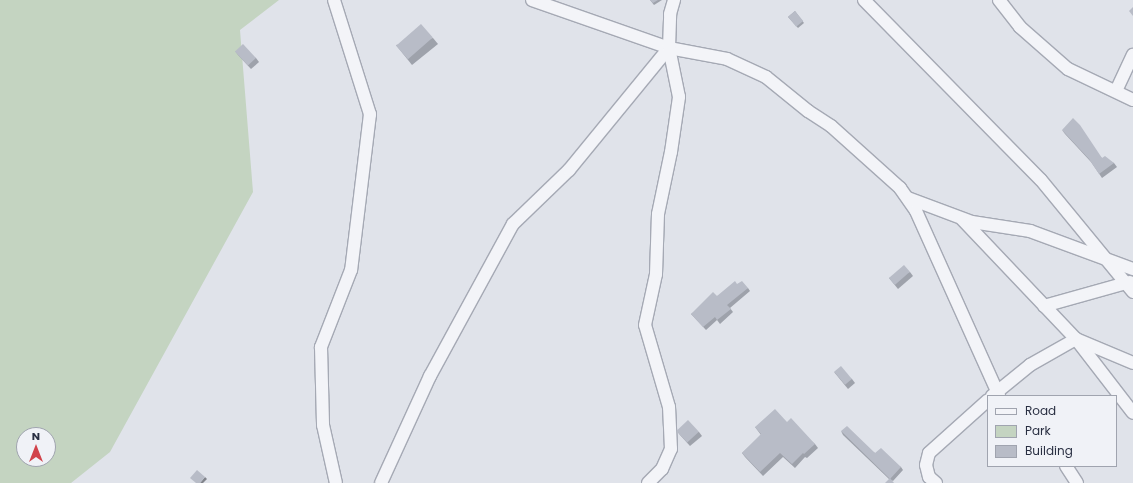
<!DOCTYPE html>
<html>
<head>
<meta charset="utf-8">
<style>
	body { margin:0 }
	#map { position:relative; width:1133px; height:483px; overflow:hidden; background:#e0e3ea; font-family:Poppins,sans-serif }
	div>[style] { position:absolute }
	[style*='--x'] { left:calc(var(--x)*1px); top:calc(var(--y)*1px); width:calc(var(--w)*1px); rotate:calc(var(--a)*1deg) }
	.green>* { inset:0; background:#c4d4c1 }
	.roads { filter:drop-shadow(1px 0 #a5a9b4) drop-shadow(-1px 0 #a5a9b4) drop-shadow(0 1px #a5a9b4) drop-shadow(0 -1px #a5a9b4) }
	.street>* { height:12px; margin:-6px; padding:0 6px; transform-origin:6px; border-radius:6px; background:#f3f4f8 }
	.wall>* { inset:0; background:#9ea2ab }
	.shaded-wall>* { inset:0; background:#81848b }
	.building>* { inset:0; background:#b8bcc7; transform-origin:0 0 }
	span { translate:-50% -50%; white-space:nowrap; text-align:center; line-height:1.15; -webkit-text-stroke:3px #f0f2f7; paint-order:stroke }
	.legend { position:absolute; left:987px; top:395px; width:130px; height:72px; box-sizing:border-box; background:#f0f2f7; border:1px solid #a0a4af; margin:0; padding:5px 7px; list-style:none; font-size:12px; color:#292f42 }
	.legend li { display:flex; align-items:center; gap:8px; height:20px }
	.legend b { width:20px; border:1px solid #a0a4af }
	.north { position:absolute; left:16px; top:427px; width:40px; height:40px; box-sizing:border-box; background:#f0f2f7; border:1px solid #a0a4af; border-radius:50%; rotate:0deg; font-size:11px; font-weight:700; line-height:16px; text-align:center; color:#292f42 }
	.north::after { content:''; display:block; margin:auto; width:14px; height:18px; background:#d1434b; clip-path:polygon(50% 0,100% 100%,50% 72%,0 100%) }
</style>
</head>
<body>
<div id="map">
	<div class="green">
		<i style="clip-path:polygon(evenodd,0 0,279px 0,240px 30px,253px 192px,110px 452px,71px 483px,0 483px,0 0,24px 435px,48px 435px,48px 459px,24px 459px,24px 435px)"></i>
	</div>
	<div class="roads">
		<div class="street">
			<i style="--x:334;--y:0;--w:120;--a:72.5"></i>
			<i style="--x:370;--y:114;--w:157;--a:96.9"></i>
			<i style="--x:351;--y:270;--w:83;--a:111.3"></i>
			<i style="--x:321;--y:347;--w:78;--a:88.5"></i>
			<i style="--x:323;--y:425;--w:59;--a:77.4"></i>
			<i style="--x:532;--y:0;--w:145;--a:19.3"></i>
			<i style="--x:669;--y:48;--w:59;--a:10.7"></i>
			<i style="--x:727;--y:59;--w:43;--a:24.8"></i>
			<i style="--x:766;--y:77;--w:54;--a:39"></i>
			<i style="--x:808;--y:111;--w:27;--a:33"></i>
			<i style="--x:831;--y:126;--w:93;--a:41.9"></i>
			<i style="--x:900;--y:188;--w:28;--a:55"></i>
			<i style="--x:916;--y:211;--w:203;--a:65.8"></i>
			<i style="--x:864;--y:0;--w:252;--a:45.5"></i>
			<i style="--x:1041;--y:180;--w:145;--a:50.6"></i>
			<i style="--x:999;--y:0;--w:34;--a:52"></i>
			<i style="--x:1020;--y:27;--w:64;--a:41.2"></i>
			<i style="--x:1068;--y:69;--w:72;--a:25.5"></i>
			<i style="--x:1116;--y:91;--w:40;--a:-65"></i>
			<i style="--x:908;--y:198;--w:68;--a:20.6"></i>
			<i style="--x:972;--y:222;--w:59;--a:8.8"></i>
			<i style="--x:1030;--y:231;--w:110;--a:20.3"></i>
			<i style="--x:962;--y:219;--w:166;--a:46.5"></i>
			<i style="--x:1076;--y:339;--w:62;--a:22.8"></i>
			<i style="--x:1044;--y:306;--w:89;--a:-15.6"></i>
			<i style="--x:992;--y:396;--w:49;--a:-39.2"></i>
			<i style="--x:1030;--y:365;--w:53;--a:-29.5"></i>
			<i style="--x:1076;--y:339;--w:93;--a:52.4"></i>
			<i style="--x:1066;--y:466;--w:20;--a:57"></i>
			<i style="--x:381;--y:483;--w:118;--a:-65.4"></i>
			<i style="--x:430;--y:376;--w:173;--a:-61.4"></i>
			<i style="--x:513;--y:224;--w:78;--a:-44"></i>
			<i style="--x:569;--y:170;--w:158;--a:-50.7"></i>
			<i style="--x:648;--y:483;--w:20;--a:-45"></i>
			<i style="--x:662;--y:469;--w:22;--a:-66"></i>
			<i style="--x:671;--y:449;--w:42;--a:-92.7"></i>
			<i style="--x:669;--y:407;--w:85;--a:-106.3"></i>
			<i style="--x:645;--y:325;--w:52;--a:-77.8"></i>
			<i style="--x:656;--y:274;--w:60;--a:-88.1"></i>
			<i style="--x:658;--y:214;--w:63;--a:-78.2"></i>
			<i style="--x:671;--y:152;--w:56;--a:-81.7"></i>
			<i style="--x:679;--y:97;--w:50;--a:-101.5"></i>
			<i style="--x:669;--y:48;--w:34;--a:-88"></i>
			<i style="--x:670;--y:14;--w:15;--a:-74"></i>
			<i style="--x:936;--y:483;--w:9;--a:-139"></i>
			<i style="--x:929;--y:477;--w:12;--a:-104"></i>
			<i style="--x:926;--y:465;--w:12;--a:-76"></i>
			<i style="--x:929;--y:453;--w:79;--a:-41.9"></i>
		</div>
	</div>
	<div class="wall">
		<i style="clip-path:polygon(650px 0,662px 0,654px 5px)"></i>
		<i style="clip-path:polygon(795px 11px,804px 23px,798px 28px,788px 17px)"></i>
		<i style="clip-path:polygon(433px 38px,438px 44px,412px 65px,396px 45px)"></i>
		<i style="clip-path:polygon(235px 51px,256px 58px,259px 62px,251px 69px,238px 55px)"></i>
		<i style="clip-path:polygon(1062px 130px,1102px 158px,1114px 163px,1117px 167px,1102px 178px,1091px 162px,1065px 134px)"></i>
		<i style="clip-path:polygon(910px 272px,913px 276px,898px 289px,889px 278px)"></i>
		<i style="clip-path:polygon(748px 288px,750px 291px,730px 308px,733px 312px,720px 324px,717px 320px,706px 330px,691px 314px,717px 296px)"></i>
		<i style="clip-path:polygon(834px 372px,852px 379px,855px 383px,848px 389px)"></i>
		<i style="clip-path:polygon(787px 422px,815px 444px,818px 448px,807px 458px,805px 457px,795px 468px,783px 457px,763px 476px,745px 457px,742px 453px,761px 435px,755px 427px)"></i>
		<i style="clip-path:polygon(677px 431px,699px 432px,702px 436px,690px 446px,680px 435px)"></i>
		<i style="clip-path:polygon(841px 431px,875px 453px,901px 467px,903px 470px,893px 481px,889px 479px,843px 435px)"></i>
	</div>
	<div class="shaded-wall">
		<i style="clip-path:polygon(205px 477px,207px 479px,203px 483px,200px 483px)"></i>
	</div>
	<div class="building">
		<i style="clip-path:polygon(650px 0,658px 0,653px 3px)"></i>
		<i style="clip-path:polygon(1133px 7px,1133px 16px,1129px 11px)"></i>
		<i style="left:795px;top:11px;width:13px;height:9px;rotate:51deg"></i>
		<i style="left:421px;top:24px;width:18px;height:33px;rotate:49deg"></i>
		<i style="left:243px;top:44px;width:19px;height:11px;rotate:47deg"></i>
		<i style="clip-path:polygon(1073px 118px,1080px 125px,1102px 158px,1105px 156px,1114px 163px,1099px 174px,1089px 159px,1062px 130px)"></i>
		<i style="left:904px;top:265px;width:9px;height:20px;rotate:49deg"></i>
		<i style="clip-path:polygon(735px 281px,737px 284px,742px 281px,748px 288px,727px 305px,731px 309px,717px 320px,715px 317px,703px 327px,691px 314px,713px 292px,717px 296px)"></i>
		<i style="left:841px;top:366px;width:17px;height:9px;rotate:50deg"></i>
		<i style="clip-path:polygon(775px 409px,787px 422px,791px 418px,815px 444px,804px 454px,803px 453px,792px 464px,780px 453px,760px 472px,742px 453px,761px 434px,755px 427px)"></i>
		<i style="left:688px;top:420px;width:16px;height:16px;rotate:47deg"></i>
		<i style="clip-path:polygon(847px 426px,875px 453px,881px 448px,901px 467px,890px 479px,841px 431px)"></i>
		<i style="clip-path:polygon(197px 470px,205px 477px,200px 483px,196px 483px,190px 478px)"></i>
		<i style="clip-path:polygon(890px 478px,894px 483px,885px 483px)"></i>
	</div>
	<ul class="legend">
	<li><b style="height:5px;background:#f3f4f8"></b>Road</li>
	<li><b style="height:11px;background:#c4d4c1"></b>Park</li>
	<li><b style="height:11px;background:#b8bcc7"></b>Building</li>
	</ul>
	<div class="north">N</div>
</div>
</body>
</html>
